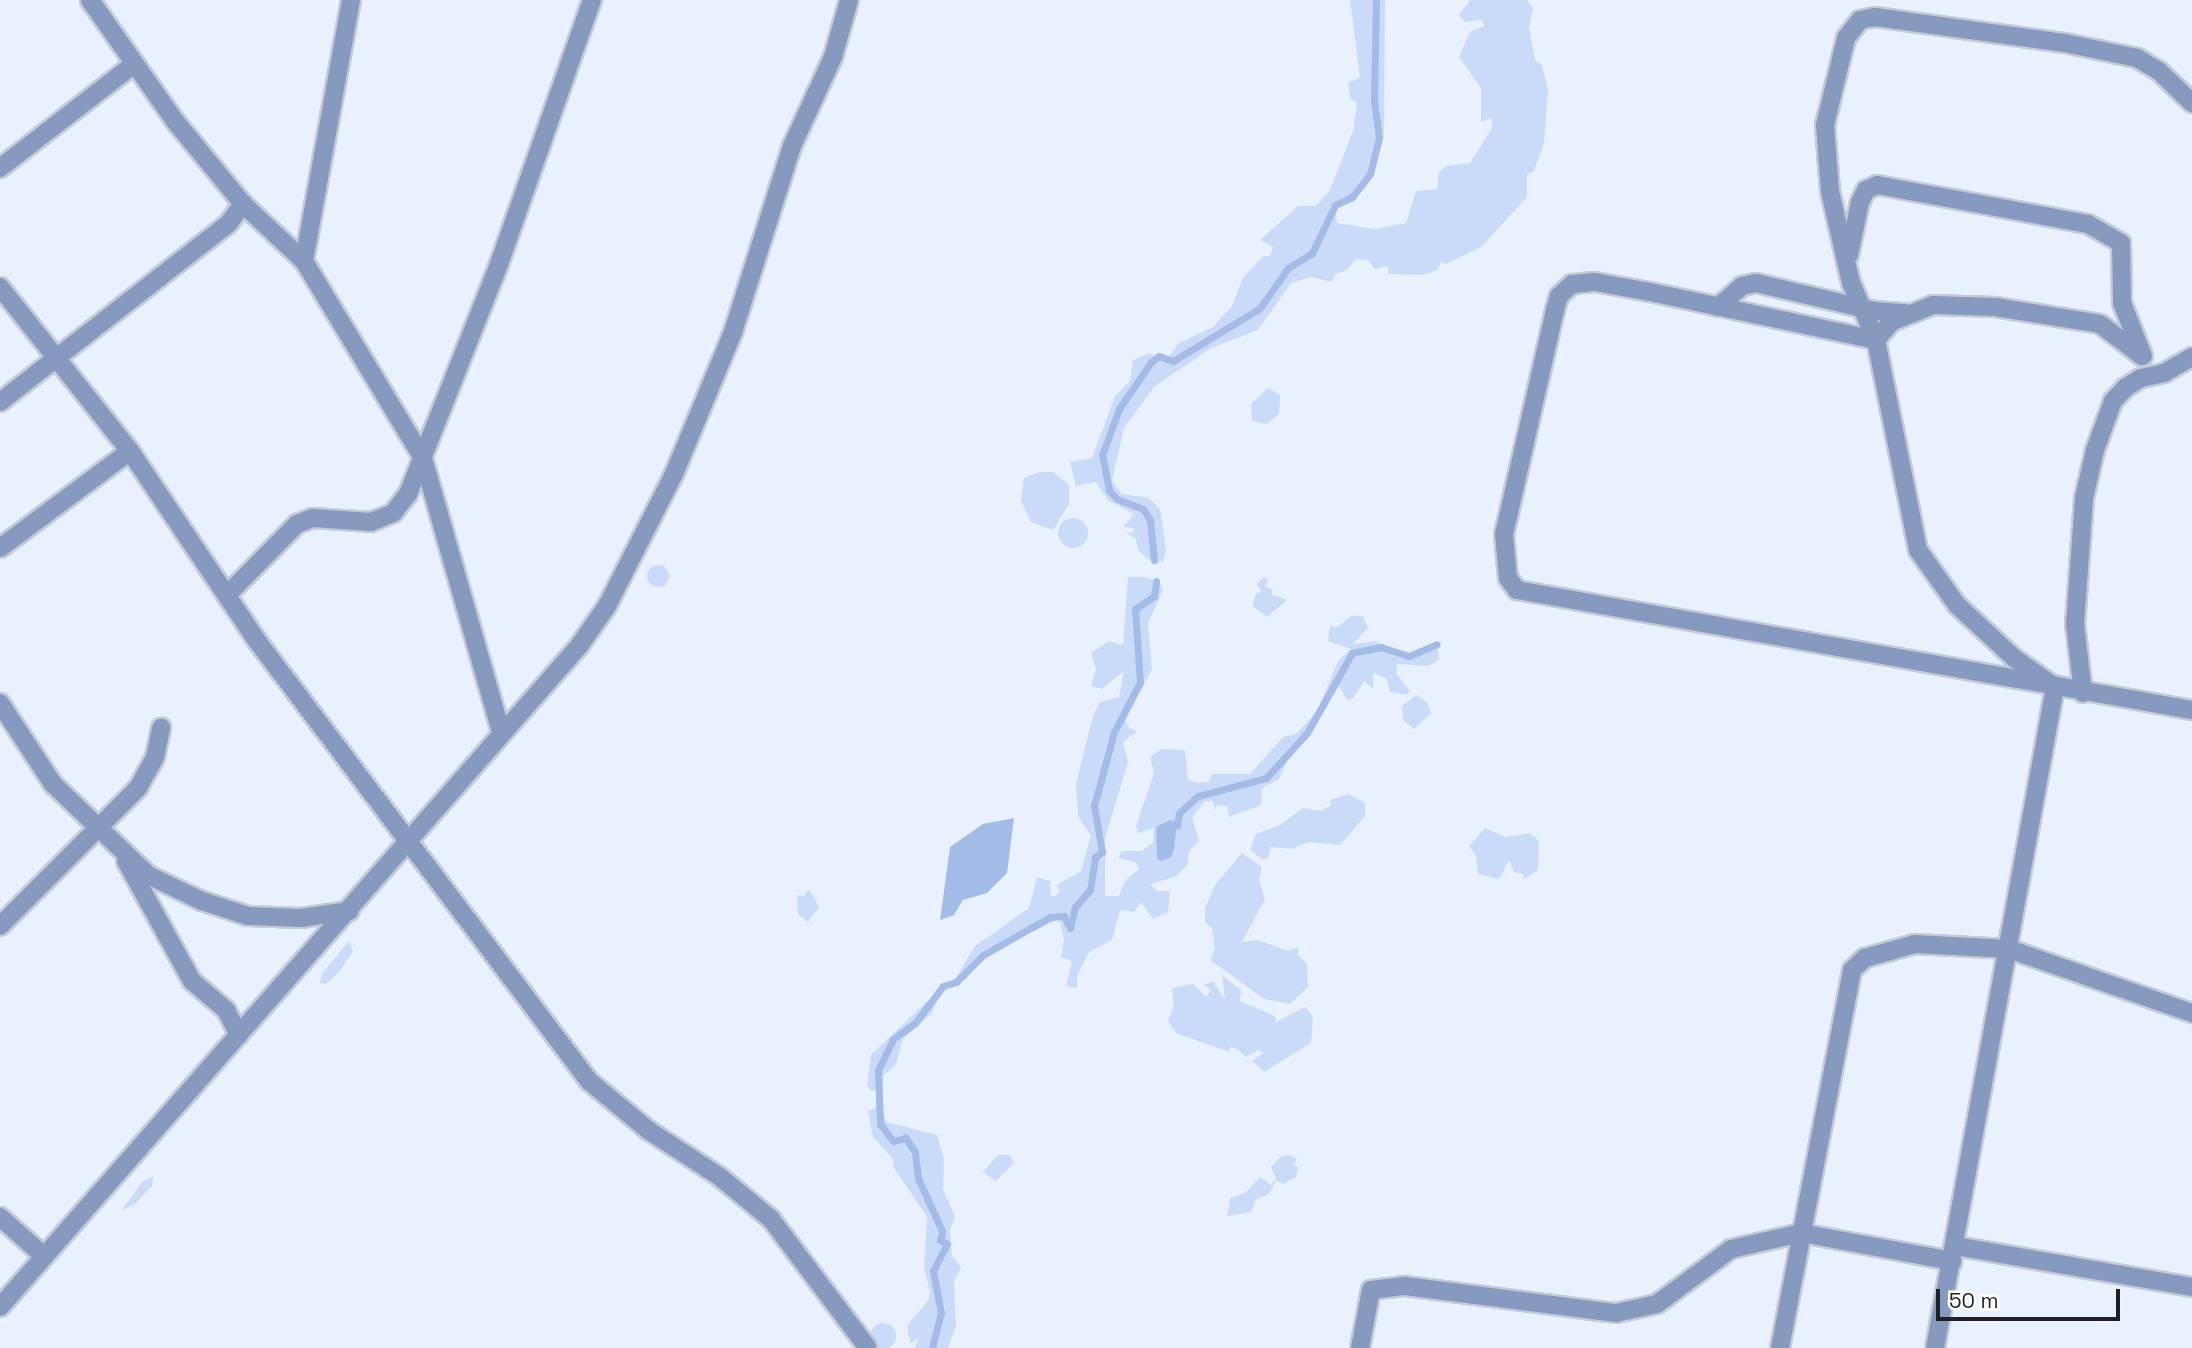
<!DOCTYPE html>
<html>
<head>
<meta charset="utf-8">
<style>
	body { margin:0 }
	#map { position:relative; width:2192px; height:1348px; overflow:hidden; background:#e9f1ff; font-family:"Space Grotesk",sans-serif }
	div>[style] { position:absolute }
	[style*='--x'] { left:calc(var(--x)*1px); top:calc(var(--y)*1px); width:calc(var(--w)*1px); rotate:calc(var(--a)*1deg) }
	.green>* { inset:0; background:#cadbf9 }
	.round { border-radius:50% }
	.water>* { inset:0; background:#a2bbe7 }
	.stream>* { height:7px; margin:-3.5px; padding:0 3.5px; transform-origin:3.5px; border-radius:3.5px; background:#a2bbe7 }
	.roads { filter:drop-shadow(2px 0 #c4cbd8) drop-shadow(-2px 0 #c4cbd8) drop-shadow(0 2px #c4cbd8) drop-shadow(0 -2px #c4cbd8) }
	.minor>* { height:18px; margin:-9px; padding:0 9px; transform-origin:9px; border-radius:9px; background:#859abe }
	span { translate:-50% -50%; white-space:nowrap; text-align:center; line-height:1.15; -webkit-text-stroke:5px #fff; paint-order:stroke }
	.scale { position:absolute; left:1936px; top:1289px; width:184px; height:32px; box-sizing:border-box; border:4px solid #1d2026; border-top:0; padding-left:9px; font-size:21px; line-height:24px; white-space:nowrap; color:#1d2026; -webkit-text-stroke:5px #fff; paint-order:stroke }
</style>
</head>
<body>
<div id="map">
	<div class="green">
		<i style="clip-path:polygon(1350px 0,1385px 0,1384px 132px,1370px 174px,1352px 197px,1335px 205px,1337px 223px,1375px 229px,1406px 223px,1416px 191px,1437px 189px,1439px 172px,1446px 166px,1470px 163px,1492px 128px,1492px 118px,1481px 122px,1481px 88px,1459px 57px,1470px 32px,1484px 26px,1482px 20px,1465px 22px,1459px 15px,1470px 0,1527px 0,1533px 8px,1529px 28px,1535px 60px,1542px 65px,1548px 89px,1544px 143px,1534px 171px,1527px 175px,1527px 197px,1481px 247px,1446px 264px,1441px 262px,1438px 270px,1423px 275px,1388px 274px,1388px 266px,1375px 269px,1368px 260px,1356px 259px,1346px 271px,1335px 274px,1332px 282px,1311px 277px,1291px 283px,1258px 330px,1211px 348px,1154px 387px,1124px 428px,1112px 481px,1122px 494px,1149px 498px,1160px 509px,1166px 550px,1163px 562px,1149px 560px,1138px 550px,1136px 539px,1125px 532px,1133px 533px,1133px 528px,1123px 527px,1134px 514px,1108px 500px,1096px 482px,1076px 486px,1070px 462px,1092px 458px,1115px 396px,1130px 381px,1133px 360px,1147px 354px,1169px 356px,1179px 343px,1213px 327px,1232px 306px,1243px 278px,1263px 256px,1270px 256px,1273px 247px,1260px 240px,1298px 206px,1316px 206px,1330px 190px,1353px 131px,1357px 102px,1351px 100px,1348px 83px,1360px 77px)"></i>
		<i style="clip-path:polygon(1268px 388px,1280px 395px,1279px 414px,1267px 424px,1252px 421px,1251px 404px)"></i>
		<i style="clip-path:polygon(1039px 472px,1053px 472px,1069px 485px,1069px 504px,1053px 530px,1031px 522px,1021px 501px,1024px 478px)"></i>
		<i class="round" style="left:1058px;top:518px;width:30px;height:30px"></i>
		<i class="round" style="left:647px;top:565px;width:22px;height:22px"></i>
		<i style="clip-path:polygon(1128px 577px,1145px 577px,1159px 582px,1163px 590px,1148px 623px,1152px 669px,1126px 719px,1128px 727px,1137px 731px,1123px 742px,1128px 762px,1105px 839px,1105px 896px,1119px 896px,1125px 881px,1139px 869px,1137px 863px,1119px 858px,1121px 851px,1142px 851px,1153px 843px,1154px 828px,1138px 833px,1136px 826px,1154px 773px,1150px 757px,1161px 749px,1185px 750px,1188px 780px,1198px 783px,1209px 782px,1212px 774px,1250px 774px,1283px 737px,1296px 734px,1317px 711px,1338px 661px,1351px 649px,1328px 641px,1330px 626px,1338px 627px,1351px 616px,1363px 616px,1368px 628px,1353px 644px,1376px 641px,1391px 652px,1409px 656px,1437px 644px,1439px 660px,1428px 666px,1397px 664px,1396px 673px,1410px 691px,1407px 695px,1390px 692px,1386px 678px,1373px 673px,1373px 689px,1364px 681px,1353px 698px,1347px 700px,1339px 686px,1309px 735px,1290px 755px,1279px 779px,1262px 788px,1261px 805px,1229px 817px,1227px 806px,1216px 805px,1215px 812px,1213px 801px,1205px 801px,1192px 818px,1199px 840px,1188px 853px,1188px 864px,1175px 877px,1150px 884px,1157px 891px,1170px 891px,1168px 912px,1153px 919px,1141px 902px,1134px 912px,1120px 910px,1112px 940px,1089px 952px,1077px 976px,1077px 988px,1066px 986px,1072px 961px,1061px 957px,1064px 939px,1059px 919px,1033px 932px,1026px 928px,983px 955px,966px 980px,952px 984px,975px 946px,1029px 908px,1037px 877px,1050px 881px,1051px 896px,1055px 896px,1060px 892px,1057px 885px,1081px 871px,1091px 836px,1078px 816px,1076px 784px,1093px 716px,1100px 702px,1119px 697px,1124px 671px,1102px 689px,1091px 686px,1096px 670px,1091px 653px,1109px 641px,1123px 645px)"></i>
		<i style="clip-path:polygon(1264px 577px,1269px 580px,1265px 586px,1273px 590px,1271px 594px,1287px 600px,1267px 617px,1253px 606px,1255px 595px,1261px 591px,1256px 584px)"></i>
		<i style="clip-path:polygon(1416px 695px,1427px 702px,1431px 713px,1414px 729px,1403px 720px,1402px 706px)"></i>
		<i style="clip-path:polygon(1349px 794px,1365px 803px,1365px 816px,1340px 845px,1308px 842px,1292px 849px,1271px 847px,1268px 858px,1262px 859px,1250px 850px,1256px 834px,1280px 825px,1303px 808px,1321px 811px,1331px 805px,1330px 800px)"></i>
		<i style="clip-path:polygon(1485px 828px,1506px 837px,1530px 833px,1539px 841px,1538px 870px,1524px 879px,1523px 874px,1514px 872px,1509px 860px,1499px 879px,1478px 874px,1476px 856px,1469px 846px)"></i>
		<i style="clip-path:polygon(1242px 853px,1262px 867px,1259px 880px,1265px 899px,1242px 942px,1258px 940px,1288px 951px,1298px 947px,1298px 955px,1307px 964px,1308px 987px,1290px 1004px,1264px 999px,1210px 960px,1215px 949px,1212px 928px,1205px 922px,1205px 908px,1215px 885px)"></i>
		<i style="clip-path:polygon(809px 889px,819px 907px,808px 922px,798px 914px,797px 895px,804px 896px)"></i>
		<i style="clip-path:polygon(349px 941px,353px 951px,339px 972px,326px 984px,320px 983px,322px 973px)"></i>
		<i style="clip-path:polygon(1222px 975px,1241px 990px,1240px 1001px,1275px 1016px,1276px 1022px,1305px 1007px,1313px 1017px,1311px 1043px,1264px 1072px,1252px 1061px,1263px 1053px,1258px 1050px,1246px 1057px,1237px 1049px,1230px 1047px,1229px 1052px,1176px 1033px,1168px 1021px,1174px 1006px,1172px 988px,1193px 984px,1206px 997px,1211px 990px,1204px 985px,1213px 981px,1225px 1000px)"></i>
		<i style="clip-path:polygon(943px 986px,932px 1013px,903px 1039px,896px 1064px,883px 1076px,882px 1089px,871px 1091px,867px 1086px,871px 1055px)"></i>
		<i style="clip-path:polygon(880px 1105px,887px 1122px,937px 1135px,944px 1159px,943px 1189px,955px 1216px,950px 1230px,952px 1256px,961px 1267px,954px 1282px,956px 1326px,948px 1348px,914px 1348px,919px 1338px,911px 1343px,908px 1333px,908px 1324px,928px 1301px,930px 1292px,924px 1267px,927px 1217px,894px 1168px,893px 1159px,873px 1137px,868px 1111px)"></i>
		<i style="clip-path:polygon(998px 1155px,1010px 1155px,1014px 1163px,996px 1181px,983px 1172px)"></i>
		<i style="clip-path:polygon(1289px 1155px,1297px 1159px,1293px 1164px,1298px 1167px,1296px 1177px,1283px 1184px,1276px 1180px,1269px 1194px,1256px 1200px,1251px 1212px,1227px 1216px,1230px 1198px,1245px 1193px,1260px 1177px,1271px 1185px,1276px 1178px,1271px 1167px,1281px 1156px)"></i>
		<i style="clip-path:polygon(153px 1176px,152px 1186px,134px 1205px,122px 1210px,142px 1182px)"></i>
		<i class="round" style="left:870px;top:1323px;width:26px;height:26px"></i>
	</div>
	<div class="water">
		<i style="clip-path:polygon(1014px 818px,1007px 873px,987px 893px,963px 900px,954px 915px,940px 920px,950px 847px,983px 824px)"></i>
		<i style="clip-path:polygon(1170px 820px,1177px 822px,1174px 849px,1171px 857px,1161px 861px,1157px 859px,1156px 827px)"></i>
	</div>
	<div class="stream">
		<i style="--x:1154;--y:560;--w:40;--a:-95.7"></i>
		<i style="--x:1150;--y:520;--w:13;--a:-122"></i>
		<i style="--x:1143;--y:509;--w:28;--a:-159"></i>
		<i style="--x:1117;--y:499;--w:12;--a:-132"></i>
		<i style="--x:1109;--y:490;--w:36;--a:-101"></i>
		<i style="--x:1102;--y:455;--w:49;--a:-69.7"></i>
		<i style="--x:1119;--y:409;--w:57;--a:-55.8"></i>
		<i style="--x:1151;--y:362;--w:10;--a:-37"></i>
		<i style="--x:1159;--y:356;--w:15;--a:20"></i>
		<i style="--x:1173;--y:361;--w:102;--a:-31.3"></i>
		<i style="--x:1260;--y:308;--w:49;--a:-55"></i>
		<i style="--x:1288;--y:268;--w:28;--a:-32"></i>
		<i style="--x:1312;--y:253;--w:53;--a:-64.4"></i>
		<i style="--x:1335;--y:205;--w:19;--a:-25"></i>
		<i style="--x:1352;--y:197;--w:29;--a:-52"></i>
		<i style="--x:1370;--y:174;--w:38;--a:-76"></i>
		<i style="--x:1379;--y:137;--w:36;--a:-98"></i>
		<i style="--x:1374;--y:101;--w:101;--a:-88.9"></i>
		<i style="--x:1177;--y:826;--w:13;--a:-81"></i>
		<i style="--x:1179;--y:813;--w:25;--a:-42"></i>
		<i style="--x:1198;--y:796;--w:70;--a:-14.8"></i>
		<i style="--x:1266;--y:778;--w:61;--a:-47.7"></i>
		<i style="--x:1307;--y:733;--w:92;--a:-60.6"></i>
		<i style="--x:1352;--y:653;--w:30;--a:-12"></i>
		<i style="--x:1381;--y:647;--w:29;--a:18"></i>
		<i style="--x:1409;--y:656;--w:30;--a:-23"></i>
		<i style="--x:932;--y:1348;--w:36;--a:-76"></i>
		<i style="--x:941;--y:1313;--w:43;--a:-100.8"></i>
		<i style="--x:933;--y:1271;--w:30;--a:-63"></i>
		<i style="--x:947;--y:1244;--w:8;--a:-150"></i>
		<i style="--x:940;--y:1240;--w:9;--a:-77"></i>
		<i style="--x:942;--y:1231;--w:58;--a:-114.4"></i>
		<i style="--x:918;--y:1178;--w:26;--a:-97"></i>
		<i style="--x:915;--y:1152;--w:17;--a:-123"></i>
		<i style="--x:906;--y:1138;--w:13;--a:167"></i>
		<i style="--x:893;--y:1141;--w:21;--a:-127"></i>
		<i style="--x:880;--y:1124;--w:54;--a:-92.1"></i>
		<i style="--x:878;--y:1070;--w:34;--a:-64"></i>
		<i style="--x:893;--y:1039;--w:27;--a:-36"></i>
		<i style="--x:915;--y:1023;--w:46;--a:-52.9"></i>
		<i style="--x:943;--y:986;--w:14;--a:-17"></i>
		<i style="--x:956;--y:982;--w:38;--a:-45"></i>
		<i style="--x:983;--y:955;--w:77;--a:-29.6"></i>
		<i style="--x:1050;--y:917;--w:14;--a:-4"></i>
		<i style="--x:1064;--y:916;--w:13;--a:63"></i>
		<i style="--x:1070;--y:928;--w:22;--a:-77"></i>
		<i style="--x:1075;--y:907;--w:23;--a:-49"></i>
		<i style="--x:1090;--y:890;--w:33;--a:-81"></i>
		<i style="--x:1095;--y:857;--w:9;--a:-36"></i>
		<i style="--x:1102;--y:852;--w:47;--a:-99.9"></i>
		<i style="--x:1094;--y:806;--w:77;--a:-74.9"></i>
		<i style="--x:1114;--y:732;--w:56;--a:-62.5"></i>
		<i style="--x:1140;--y:682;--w:73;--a:-93.9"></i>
		<i style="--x:1135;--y:609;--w:23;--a:-34"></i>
		<i style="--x:1154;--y:596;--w:15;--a:-82"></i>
	</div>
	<div class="roads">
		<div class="minor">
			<i style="--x:90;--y:0;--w:148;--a:54.9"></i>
			<i style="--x:175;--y:121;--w:107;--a:50.7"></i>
			<i style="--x:243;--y:204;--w:83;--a:43.1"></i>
			<i style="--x:304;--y:261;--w:230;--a:58.9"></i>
			<i style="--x:423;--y:458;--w:285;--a:74.1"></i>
			<i style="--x:0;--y:168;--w:170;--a:-37.8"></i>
			<i style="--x:1849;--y:255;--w:54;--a:-78.3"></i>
			<i style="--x:1860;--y:202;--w:13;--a:-63"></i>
			<i style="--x:1866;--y:190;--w:12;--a:-24"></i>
			<i style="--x:1877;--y:185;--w:215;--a:10.5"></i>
			<i style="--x:2088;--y:224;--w:38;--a:30"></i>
			<i style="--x:2121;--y:243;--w:60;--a:89"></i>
			<i style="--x:2122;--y:303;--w:57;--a:68.4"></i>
			<i style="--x:304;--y:261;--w:265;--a:-79.8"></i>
			<i style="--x:0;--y:287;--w:209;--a:51.6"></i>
			<i style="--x:130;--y:451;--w:230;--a:56.2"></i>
			<i style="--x:258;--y:642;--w:550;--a:52.98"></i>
			<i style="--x:589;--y:1081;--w:77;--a:39.7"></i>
			<i style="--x:648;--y:1130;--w:86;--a:33.1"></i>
			<i style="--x:720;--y:1177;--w:66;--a:39.5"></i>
			<i style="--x:771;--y:1219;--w:161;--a:53.1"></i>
			<i style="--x:1718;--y:307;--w:32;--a:-41"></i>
			<i style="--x:1742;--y:286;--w:14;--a:-12"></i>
			<i style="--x:1756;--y:283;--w:121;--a:13.3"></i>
			<i style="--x:1874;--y:311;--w:32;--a:4"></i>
			<i style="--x:1876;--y:340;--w:231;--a:-168"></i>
			<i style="--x:1650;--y:292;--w:56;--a:-169.7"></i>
			<i style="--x:1595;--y:282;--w:23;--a:175"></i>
			<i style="--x:1572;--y:284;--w:18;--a:137"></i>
			<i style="--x:1559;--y:296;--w:15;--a:106"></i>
			<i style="--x:1555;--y:310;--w:230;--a:102.8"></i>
			<i style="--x:1504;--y:534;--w:44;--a:84.8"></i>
			<i style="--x:1508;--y:578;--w:15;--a:53"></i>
			<i style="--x:1517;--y:590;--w:686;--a:10.08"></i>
			<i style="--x:1876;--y:340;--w:23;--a:-50"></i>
			<i style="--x:1891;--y:322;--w:45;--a:-22"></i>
			<i style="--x:1933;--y:305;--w:62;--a:1.8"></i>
			<i style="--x:1995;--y:307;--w:106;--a:9.2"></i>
			<i style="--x:2100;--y:324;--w:53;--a:37.3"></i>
			<i style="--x:0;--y:402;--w:291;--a:-38"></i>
			<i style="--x:229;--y:223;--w:24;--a:-54"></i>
			<i style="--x:0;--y:548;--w:162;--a:-36.7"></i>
			<i style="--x:227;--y:595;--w:100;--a:-45.4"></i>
			<i style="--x:297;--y:524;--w:17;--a:-21"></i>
			<i style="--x:313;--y:518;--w:58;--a:3.9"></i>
			<i style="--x:371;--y:522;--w:24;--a:-22"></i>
			<i style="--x:393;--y:513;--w:24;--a:-52"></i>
			<i style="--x:408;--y:494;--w:247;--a:-68.4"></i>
			<i style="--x:499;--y:264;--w:280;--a:-70.6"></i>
			<i style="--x:2083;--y:693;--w:69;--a:-96.6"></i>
			<i style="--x:2075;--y:624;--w:126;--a:-85.9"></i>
			<i style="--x:2084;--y:498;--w:49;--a:-77.1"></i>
			<i style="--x:2095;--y:450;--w:52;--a:-69.8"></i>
			<i style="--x:2113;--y:401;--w:18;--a:-47"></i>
			<i style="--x:2125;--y:388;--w:19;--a:-32"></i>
			<i style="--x:2141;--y:378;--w:24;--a:-12"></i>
			<i style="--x:2164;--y:373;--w:32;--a:-30"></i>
			<i style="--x:0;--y:703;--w:97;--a:56.8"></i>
			<i style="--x:53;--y:784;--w:132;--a:43.8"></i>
			<i style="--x:148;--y:875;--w:60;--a:25.7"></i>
			<i style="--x:202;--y:901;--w:48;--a:18.1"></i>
			<i style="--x:248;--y:916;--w:53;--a:2.2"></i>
			<i style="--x:301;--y:918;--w:49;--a:-8.3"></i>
			<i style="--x:126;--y:861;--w:137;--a:61.2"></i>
			<i style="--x:192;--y:981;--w:45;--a:40.5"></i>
			<i style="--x:226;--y:1010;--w:28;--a:63"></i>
			<i style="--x:0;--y:926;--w:195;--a:-45"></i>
			<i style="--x:138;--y:788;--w:35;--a:-61"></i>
			<i style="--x:155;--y:757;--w:30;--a:-78"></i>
			<i style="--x:0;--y:1217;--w:59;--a:41.6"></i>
			<i style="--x:1955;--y:1246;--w:241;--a:9.8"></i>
			<i style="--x:0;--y:1307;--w:879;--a:-48.78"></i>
			<i style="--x:579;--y:646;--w:49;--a:-55"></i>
			<i style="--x:607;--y:606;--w:148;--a:-63.1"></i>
			<i style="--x:674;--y:474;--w:154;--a:-67.4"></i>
			<i style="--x:733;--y:332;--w:195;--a:-72.4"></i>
			<i style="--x:792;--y:146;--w:98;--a:-65.3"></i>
			<i style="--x:833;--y:57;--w:59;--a:-74.3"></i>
			<i style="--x:1360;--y:1348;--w:59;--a:-79.3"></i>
			<i style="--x:1371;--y:1290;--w:34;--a:-7"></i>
			<i style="--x:1405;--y:1286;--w:213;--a:7.3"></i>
			<i style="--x:1616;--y:1313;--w:42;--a:-12.4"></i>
			<i style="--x:1657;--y:1304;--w:92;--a:-36.6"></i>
			<i style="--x:1731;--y:1249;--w:72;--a:-12.9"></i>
			<i style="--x:1801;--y:1233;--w:154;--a:10.5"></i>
			<i style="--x:1780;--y:1348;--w:385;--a:-79.2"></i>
			<i style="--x:1852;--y:970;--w:18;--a:-43"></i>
			<i style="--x:1865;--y:958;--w:52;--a:-15.6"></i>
			<i style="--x:1915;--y:944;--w:94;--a:3"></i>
			<i style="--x:2009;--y:949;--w:194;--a:19.3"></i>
			<i style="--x:1935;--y:1348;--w:672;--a:-79.71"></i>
			<i style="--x:2055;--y:687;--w:50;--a:-144.7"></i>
			<i style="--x:2014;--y:658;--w:78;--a:-137.1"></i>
			<i style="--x:1957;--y:605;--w:67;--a:-125.3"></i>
			<i style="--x:1918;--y:550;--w:214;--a:-101.3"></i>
			<i style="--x:1876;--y:340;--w:62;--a:-113.7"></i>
			<i style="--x:1851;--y:283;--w:94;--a:-102.9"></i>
			<i style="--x:1830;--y:191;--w:66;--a:-94.3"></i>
			<i style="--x:1825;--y:125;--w:89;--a:-76.4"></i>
			<i style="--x:1846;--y:38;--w:23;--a:-52"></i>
			<i style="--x:1860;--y:20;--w:15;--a:-11"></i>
			<i style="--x:1875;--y:17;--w:192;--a:7.8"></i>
			<i style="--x:2065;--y:43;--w:74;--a:11.8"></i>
			<i style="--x:2137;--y:58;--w:26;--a:31"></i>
			<i style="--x:2159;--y:71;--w:46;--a:44.1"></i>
		</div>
	</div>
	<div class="scale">50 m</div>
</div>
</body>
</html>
